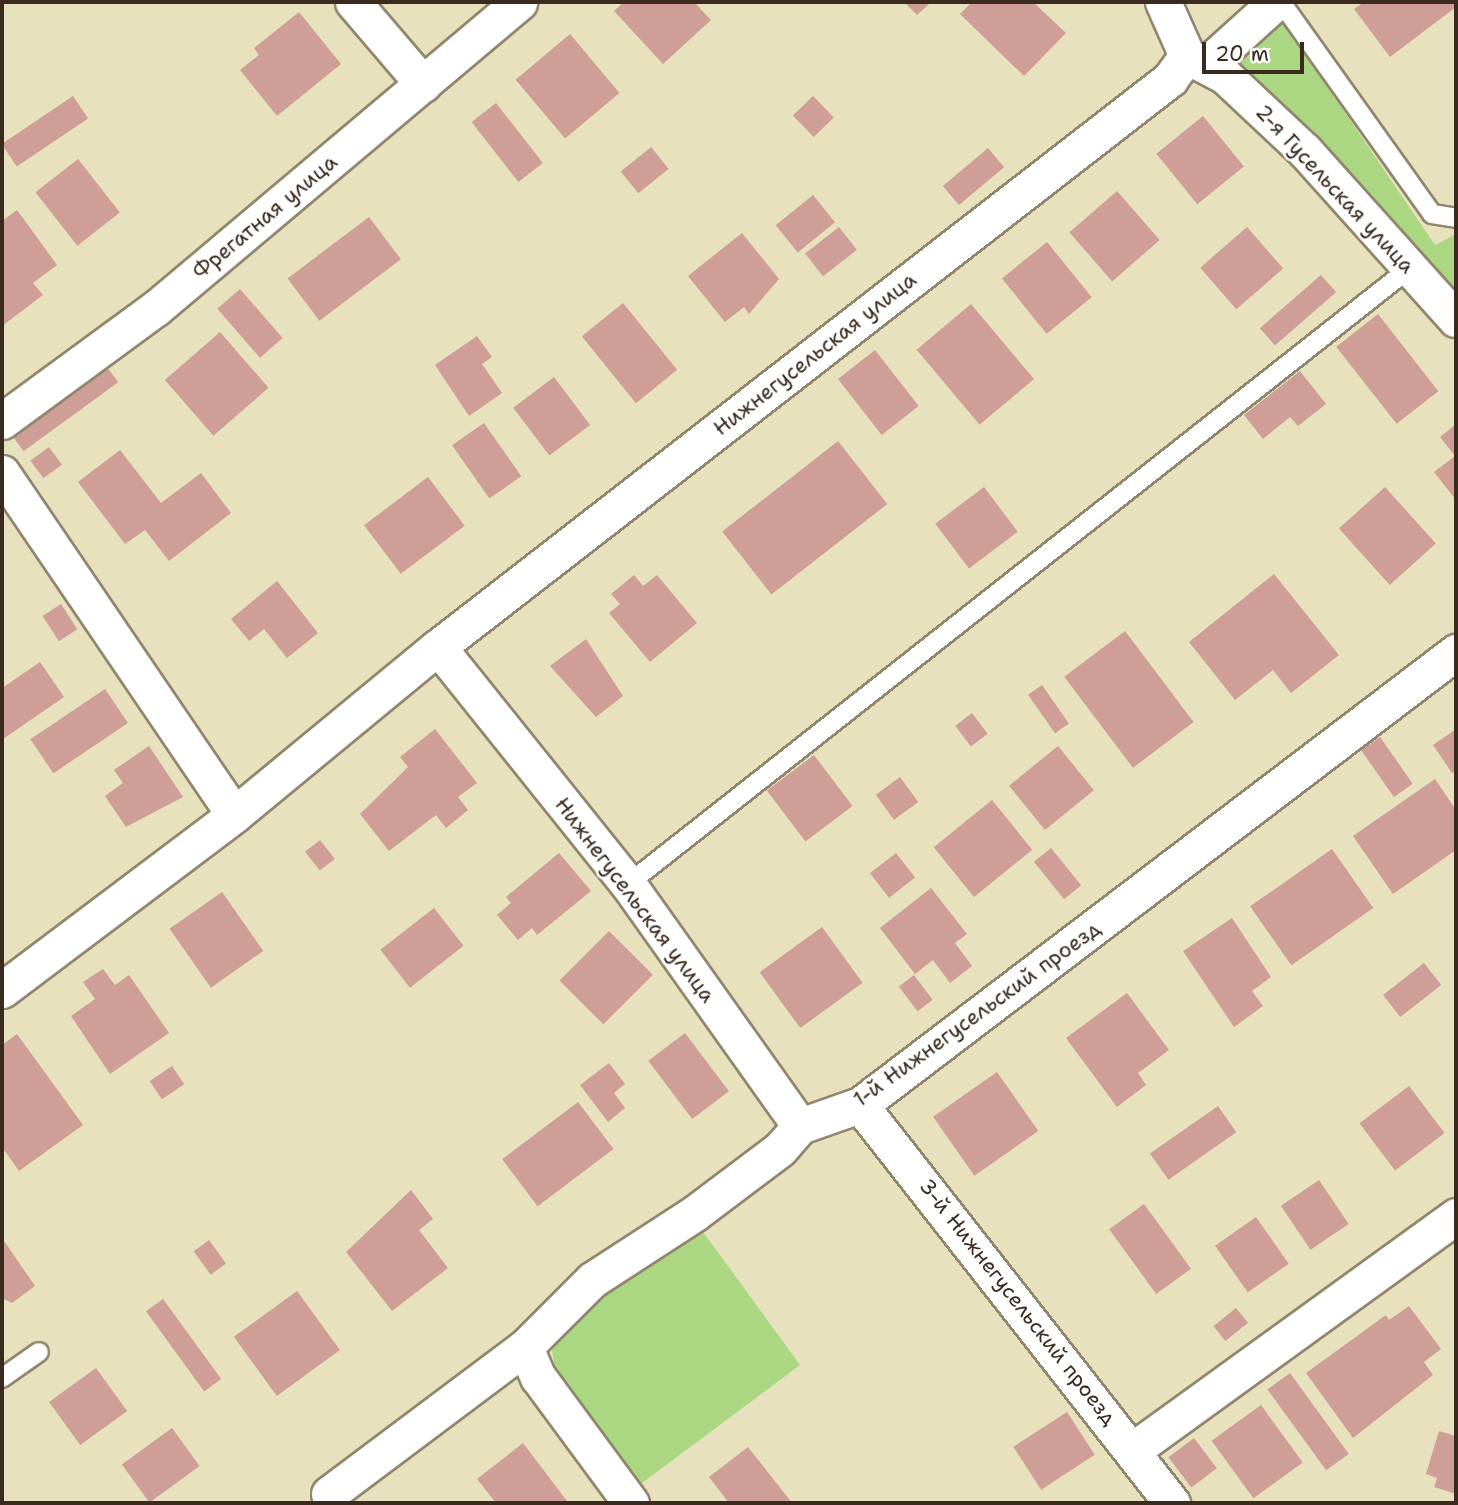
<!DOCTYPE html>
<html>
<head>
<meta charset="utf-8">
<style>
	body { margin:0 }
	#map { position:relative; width:1458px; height:1505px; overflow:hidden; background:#e7e1be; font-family:"Shantell Sans",sans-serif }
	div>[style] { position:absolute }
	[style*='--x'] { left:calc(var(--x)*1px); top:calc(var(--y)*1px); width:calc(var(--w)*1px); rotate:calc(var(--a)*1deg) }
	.green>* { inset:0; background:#abd783 }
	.building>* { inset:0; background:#cf9e96; transform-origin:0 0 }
	.roads { filter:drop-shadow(2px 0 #91866e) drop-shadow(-2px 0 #91866e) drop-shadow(0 2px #91866e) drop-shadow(0 -2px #91866e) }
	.lane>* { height:18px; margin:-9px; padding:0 9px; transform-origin:9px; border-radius:9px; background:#fff }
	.street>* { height:35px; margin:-17.5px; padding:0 17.5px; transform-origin:17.5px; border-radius:17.5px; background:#fff }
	span { translate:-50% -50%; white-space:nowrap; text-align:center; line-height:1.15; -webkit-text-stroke:5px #fff; paint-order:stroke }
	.street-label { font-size:21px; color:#3b2a1e }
	.frame { position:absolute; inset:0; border:4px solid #3b2a1e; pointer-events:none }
	.scale { position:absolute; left:1202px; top:42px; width:102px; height:32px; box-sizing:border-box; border:4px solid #3b2a1e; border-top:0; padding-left:9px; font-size:21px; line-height:24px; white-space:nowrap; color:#3b2a1e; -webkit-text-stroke:5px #fff; paint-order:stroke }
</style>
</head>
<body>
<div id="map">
	<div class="green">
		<i style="clip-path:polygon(1276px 11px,1435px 245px,1456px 234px,1456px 299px,1234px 56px)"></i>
		<i style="clip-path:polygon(698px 1225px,800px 1365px,638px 1486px,556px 1375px,552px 1350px,599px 1291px)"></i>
	</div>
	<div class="building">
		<i style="clip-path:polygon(624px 2px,694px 2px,711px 20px,663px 64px,614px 11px)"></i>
		<i style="clip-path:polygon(904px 2px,931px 2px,917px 15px)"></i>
		<i style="clip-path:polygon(972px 2px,1033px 2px,1066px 33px,1024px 76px,960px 14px)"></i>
		<i style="clip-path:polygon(1364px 2px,1456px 2px,1456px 7px,1390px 57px,1354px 9px)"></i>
		<i style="clip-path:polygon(299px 12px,341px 64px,277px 116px,240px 70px,259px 55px,254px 48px)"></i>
		<i style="left:570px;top:34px;width:77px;height:71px;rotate:50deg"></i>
		<i style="left:73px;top:96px;width:27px;height:86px;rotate:56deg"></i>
		<i style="left:813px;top:96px;width:30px;height:28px;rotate:46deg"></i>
		<i style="left:496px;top:103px;width:76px;height:31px;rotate:52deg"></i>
		<i style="left:1203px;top:116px;width:65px;height:60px;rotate:51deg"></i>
		<i style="left:651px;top:147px;width:28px;height:39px;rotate:51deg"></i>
		<i style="left:988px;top:148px;width:25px;height:59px;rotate:50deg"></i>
		<i style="left:78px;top:159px;width:68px;height:54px;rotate:52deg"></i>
		<i style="left:1117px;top:191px;width:65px;height:63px;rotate:49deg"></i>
		<i style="left:813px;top:195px;width:35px;height:48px;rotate:51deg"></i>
		<i style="clip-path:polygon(17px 210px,57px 265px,33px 283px,43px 295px,2px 326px,2px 221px)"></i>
		<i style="left:369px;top:217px;width:53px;height:102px;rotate:53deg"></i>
		<i style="left:839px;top:227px;width:29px;height:43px;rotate:52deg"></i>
		<i style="left:1247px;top:227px;width:55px;height:62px;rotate:49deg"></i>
		<i style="clip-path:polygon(742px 233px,779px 279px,749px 314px,744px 307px,725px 322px,688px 276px)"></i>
		<i style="left:1047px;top:242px;width:71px;height:58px;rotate:51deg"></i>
		<i style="left:1321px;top:275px;width:23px;height:81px;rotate:49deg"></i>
		<i style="left:240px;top:289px;width:65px;height:30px;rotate:49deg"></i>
		<i style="left:623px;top:303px;width:86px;height:53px;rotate:51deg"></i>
		<i style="left:971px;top:304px;width:98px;height:71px;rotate:50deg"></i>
		<i style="left:1378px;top:314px;width:98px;height:53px;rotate:52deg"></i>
		<i style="left:220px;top:332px;width:74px;height:73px;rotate:49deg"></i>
		<i style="clip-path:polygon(477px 336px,492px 357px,482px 364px,502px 393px,469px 416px,435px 365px)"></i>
		<i style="left:875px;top:350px;width:71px;height:47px;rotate:52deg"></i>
		<i style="left:107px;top:367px;width:19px;height:117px;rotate:54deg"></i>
		<i style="clip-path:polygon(1300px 371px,1326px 404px,1298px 426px,1290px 417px,1263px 439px,1244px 415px)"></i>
		<i style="left:554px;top:377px;width:60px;height:51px;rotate:53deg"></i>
		<i style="left:484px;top:423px;width:65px;height:39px;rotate:55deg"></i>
		<i style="clip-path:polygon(1456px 424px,1456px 500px,1434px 472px,1455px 456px,1440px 437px)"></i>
		<i style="left:838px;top:441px;width:80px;height:147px;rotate:52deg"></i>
		<i style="left:49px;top:447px;width:22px;height:23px;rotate:54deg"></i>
		<i style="clip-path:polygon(120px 450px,161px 503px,201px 473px,231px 513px,169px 561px,145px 530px,125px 544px,78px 482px)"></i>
		<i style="left:428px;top:477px;width:61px;height:80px;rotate:53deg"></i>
		<i style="left:984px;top:487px;width:56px;height:61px;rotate:53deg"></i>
		<i style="left:1385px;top:487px;width:76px;height:62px;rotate:48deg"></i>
		<i style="clip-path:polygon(1274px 574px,1339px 655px,1291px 693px,1273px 670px,1235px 700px,1189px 642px)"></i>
		<i style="clip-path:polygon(634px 575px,643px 586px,657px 575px,697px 623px,650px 662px,609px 613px,620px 604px,611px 594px)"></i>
		<i style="clip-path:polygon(277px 581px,318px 633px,287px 658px,264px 629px,249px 641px,231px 619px)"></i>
		<i style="left:61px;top:604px;width:30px;height:22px;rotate:57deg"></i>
		<i style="left:1125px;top:631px;width:114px;height:76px;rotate:53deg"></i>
		<i style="clip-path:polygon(586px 639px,623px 696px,596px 717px,550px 666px)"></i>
		<i style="clip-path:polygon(40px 662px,64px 697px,3px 739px,2px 688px)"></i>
		<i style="left:1042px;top:685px;width:47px;height:17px;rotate:55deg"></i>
		<i style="left:105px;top:689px;width:41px;height:90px;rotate:56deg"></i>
		<i style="left:972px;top:713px;width:26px;height:21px;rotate:53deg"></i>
		<i style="clip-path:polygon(435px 729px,477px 783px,458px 797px,468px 810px,446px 828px,436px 815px,389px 851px,360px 814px,408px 767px,400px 757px)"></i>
		<i style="clip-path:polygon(1456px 729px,1456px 771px,1452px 773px,1433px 745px)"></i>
		<i style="left:1380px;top:737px;width:57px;height:23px;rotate:55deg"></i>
		<i style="clip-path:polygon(149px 746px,183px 797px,126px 827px,105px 796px,123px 783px,114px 770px)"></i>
		<i style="left:1058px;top:746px;width:57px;height:63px;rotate:51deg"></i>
		<i style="left:814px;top:755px;width:64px;height:59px;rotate:53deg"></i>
		<i style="left:900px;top:777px;width:31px;height:30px;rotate:54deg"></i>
		<i style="clip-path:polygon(1435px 779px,1456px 810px,1456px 850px,1393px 894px,1353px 836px)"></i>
		<i style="left:992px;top:800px;width:64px;height:75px;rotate:51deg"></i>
		<i style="left:320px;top:840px;width:24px;height:19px;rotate:52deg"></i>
		<i style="left:1051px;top:848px;width:48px;height:22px;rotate:51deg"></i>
		<i style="left:1332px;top:849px;width:72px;height:100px;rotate:55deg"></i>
		<i style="clip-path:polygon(559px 853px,591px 891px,537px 935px,532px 928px,518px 940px,497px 915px,511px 903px,506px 897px)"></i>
		<i style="left:896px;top:853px;width:31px;height:33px;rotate:52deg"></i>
		<i style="clip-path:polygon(931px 888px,967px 934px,955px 943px,972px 966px,950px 983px,933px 960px,915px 974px,880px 928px)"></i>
		<i style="left:222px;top:892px;width:72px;height:64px;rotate:55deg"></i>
		<i style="left:434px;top:908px;width:48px;height:68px;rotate:52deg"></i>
		<i style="clip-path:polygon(1232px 918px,1271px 977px,1252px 991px,1263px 1006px,1234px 1027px,1183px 951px)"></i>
		<i style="left:822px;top:927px;width:69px;height:77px;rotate:54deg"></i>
		<i style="left:609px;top:931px;width:62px;height:70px;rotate:45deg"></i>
		<i style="left:1424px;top:963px;width:28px;height:52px;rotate:52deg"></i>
		<i style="clip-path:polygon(103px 969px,115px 985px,129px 975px,169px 1033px,110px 1074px,71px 1016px,95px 999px,83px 982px)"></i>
		<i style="left:914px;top:975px;width:31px;height:19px;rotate:53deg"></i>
		<i style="clip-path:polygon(1127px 993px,1169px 1050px,1138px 1073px,1146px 1085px,1117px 1107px,1066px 1038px)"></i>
		<i style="left:685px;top:1033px;width:73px;height:46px;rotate:53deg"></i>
		<i style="clip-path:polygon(17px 1034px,83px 1125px,19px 1171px,2px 1147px,2px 1045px)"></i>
		<i style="clip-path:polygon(609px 1063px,625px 1084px,614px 1093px,625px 1108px,608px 1122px,580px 1085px)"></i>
		<i style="left:172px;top:1066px;width:22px;height:27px;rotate:56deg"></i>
		<i style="left:997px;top:1072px;width:72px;height:78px;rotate:55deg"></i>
		<i style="left:1409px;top:1086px;width:59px;height:62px;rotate:53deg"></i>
		<i style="left:578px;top:1102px;width:59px;height:95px;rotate:53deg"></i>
		<i style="left:1218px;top:1106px;width:32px;height:83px;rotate:55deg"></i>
		<i style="left:1319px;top:1180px;width:53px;height:46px;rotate:56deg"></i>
		<i style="clip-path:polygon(411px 1190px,433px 1219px,419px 1230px,448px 1268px,392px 1311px,346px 1252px)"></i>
		<i style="left:1144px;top:1204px;width:80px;height:43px;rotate:54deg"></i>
		<i style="left:1256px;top:1217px;width:57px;height:50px;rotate:55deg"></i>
		<i style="clip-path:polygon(2px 1238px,35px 1286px,12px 1303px,2px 1298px)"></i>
		<i style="left:209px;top:1240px;width:29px;height:19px;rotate:54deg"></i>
		<i style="left:297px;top:1291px;width:73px;height:78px;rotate:54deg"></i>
		<i style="left:163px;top:1299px;width:99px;height:21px;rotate:54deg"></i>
		<i style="clip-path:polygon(1409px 1306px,1441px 1349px,1424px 1362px,1433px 1375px,1353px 1438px,1306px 1373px,1386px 1315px,1389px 1320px)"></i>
		<i style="left:1236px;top:1308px;width:19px;height:29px;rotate:51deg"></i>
		<i style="left:96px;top:1368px;width:53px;height:58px;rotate:54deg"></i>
		<i style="left:1290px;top:1373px;width:100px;height:28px;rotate:54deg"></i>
		<i style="left:1261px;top:1405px;width:71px;height:61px;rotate:54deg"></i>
		<i style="left:1067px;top:1412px;width:51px;height:64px;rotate:57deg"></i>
		<i style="left:172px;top:1428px;width:47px;height:62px;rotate:54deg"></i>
		<i style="clip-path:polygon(1439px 1431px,1456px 1436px,1456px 1494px,1434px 1487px,1437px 1478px,1426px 1474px)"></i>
		<i style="left:1194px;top:1438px;width:38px;height:32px;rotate:53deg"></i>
		<i style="clip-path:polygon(523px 1443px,567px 1501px,563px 1503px,496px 1503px,477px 1479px)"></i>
		<i style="clip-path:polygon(748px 1447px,792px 1503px,729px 1503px,709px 1477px)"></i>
	</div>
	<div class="roads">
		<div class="lane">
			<i style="--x:1281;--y:2;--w:260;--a:54.5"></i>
			<i style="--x:1432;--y:214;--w:24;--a:9"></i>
			<i style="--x:628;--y:884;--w:995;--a:-38.23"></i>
			<i style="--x:2;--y:1378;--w:45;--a:-35.1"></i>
		</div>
		<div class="street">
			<i style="--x:353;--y:2;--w:108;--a:49.5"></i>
			<i style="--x:1163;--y:2;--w:59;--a:66"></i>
			<i style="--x:1187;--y:56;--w:43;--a:27.8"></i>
			<i style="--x:1225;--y:76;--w:110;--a:43.2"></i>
			<i style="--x:1305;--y:151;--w:226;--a:48.1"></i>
			<i style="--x:1206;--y:65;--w:94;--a:-42"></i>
			<i style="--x:2;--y:421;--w:191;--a:-36.3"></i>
			<i style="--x:156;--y:308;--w:475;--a:-40.1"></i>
			<i style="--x:2;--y:473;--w:413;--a:55.8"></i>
			<i style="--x:438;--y:647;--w:304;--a:51.3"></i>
			<i style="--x:628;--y:884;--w:297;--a:54.6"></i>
			<i style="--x:2;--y:990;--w:291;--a:-37"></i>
			<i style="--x:234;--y:815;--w:264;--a:-39.5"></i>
			<i style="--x:438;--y:647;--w:927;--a:-37.81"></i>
			<i style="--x:1170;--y:79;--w:29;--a:-54"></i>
			<i style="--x:860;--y:1105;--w:506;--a:51.91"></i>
			<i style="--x:525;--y:1347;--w:33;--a:67"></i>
			<i style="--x:538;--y:1377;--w:157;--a:53.6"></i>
			<i style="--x:1133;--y:1450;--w:399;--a:-35.9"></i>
			<i style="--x:329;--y:1494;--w:245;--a:-36.9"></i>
			<i style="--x:525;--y:1347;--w:95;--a:-45"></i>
			<i style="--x:592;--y:1280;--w:123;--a:-33"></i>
			<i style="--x:695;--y:1213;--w:106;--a:-37"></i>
			<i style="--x:780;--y:1149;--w:30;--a:-49"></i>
			<i style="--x:800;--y:1126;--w:64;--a:-19.3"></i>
			<i style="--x:860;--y:1105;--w:749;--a:-37.24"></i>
		</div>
	</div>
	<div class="street-label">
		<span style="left:1335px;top:189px;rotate:47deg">2-я Гусельская улица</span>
		<span style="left:265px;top:217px;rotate:-40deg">Фрегатная улица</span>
		<span style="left:815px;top:354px;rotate:-38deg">Нижнегусельская улица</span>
		<span style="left:635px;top:900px;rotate:53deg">Нижнегусельская улица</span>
		<span style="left:977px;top:1014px;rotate:-36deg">1-й Нижнегусельский проезд</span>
		<span style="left:1018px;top:1302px;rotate:52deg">3-й Нижнегусельский проезд</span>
	</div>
	<div class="frame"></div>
	<div class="scale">20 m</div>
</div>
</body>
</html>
